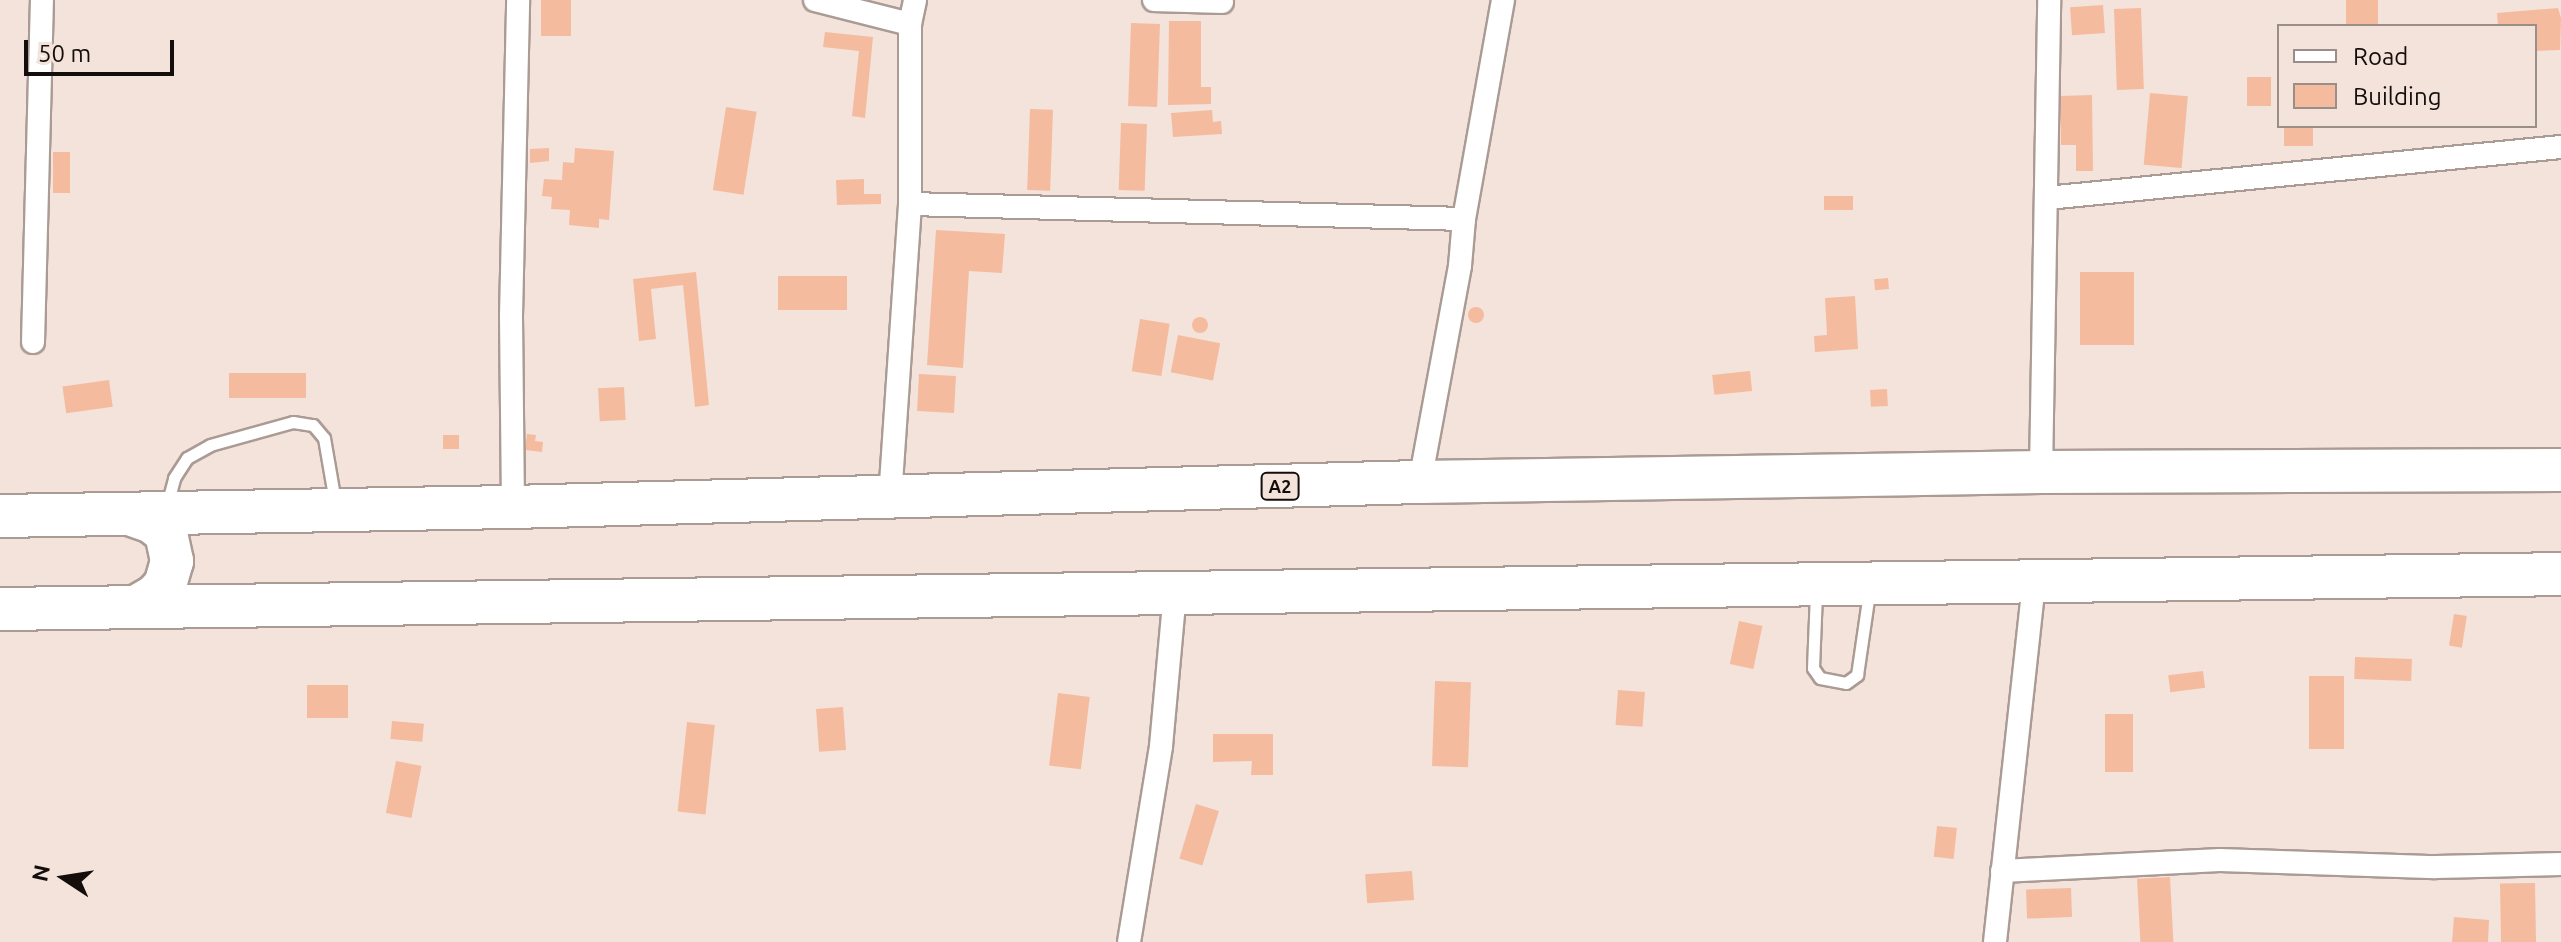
<!DOCTYPE html>
<html>
<head>
<meta charset="utf-8">
<style>
	body { margin:0 }
	#map { position:relative; width:2561px; height:942px; overflow:hidden; background:#f3e3db; font-family:Ubuntu,sans-serif }
	div>[style] { position:absolute }
	[style*='--x'] { left:calc(var(--x)*1px); top:calc(var(--y)*1px); width:calc(var(--w)*1px); rotate:calc(var(--a)*1deg) }
	.building>* { inset:0; background:#f5bb9f; transform-origin:0 0 }
	.round { border-radius:50% }
	.roads { filter:drop-shadow(2px 0 #aa9b94) drop-shadow(-2px 0 #aa9b94) drop-shadow(0 2px #aa9b94) drop-shadow(0 -2px #aa9b94) }
	.lane>* { height:11px; margin:-5.5px; padding:0 5.5px; transform-origin:5.5px; border-radius:5.5px; background:#fff }
	.street>* { height:22px; margin:-11px; padding:0 11px; transform-origin:11px; border-radius:11px; background:#fff }
	.highway>* { height:42px; margin:-21px; padding:0 21px; transform-origin:21px; border-radius:21px; background:#fff }
	span { translate:-50% -50%; white-space:nowrap; text-align:center; line-height:1.15; -webkit-text-stroke:6px #f3e3db; paint-order:stroke }
	.shield-label span { padding:2px 6px; background:#f3e3db; border:2px solid; border-radius:6px; -webkit-text-stroke-width:0 }
	.shield-label { font-size:18px; color:#130e0b; font-weight:700 }
	.legend { position:absolute; left:2277px; top:24px; width:260px; height:104px; box-sizing:border-box; background:#f3e3db; border:2px solid #998e88; margin:0; padding:10px 14px; list-style:none; font-size:24px; color:#130e0b }
	.legend li { display:flex; align-items:center; gap:16px; height:40px }
	.legend b { width:40px; border:2px solid #998e88 }
	.north { position:absolute; left:24px; top:838px; width:80px; height:80px; -webkit-text-stroke:6px #f3e3db; paint-order:stroke; rotate:282deg; font-size:22px; font-weight:700; line-height:32px; text-align:center; color:#130e0b }
	.north::after { content:''; display:block; margin:auto; width:28px; height:36px; background:#130e0b; clip-path:polygon(50% 0,100% 100%,50% 72%,0 100%) }
	.scale { position:absolute; left:24px; top:40px; width:150px; height:36px; box-sizing:border-box; border:4px solid #130e0b; border-top:0; padding-left:10px; font-size:24px; line-height:28px; white-space:nowrap; color:#130e0b; -webkit-text-stroke:6px #f3e3db; paint-order:stroke }
</style>
</head>
<body>
<div id="map">
	<div class="building">
		<i style="left:541px;top:0;width:30px;height:36px"></i>
		<i style="left:2346px;top:0;width:32px;height:26px"></i>
		<i style="left:2103px;top:5px;width:28px;height:33px;rotate:86deg"></i>
		<i style="left:2141px;top:8px;width:81px;height:27px;rotate:88deg"></i>
		<i style="clip-path:polygon(2558px 8px,2561px 18px,2560px 50px,2535px 51px,2535px 26px,2498px 26px,2497px 13px)"></i>
		<i style="clip-path:polygon(1169px 21px,1201px 21px,1201px 87px,1211px 87px,1211px 104px,1168px 105px)"></i>
		<i style="left:1131px;top:23px;width:29px;height:83px;rotate:2deg"></i>
		<i style="clip-path:polygon(825px 32px,873px 37px,865px 118px,852px 116px,859px 51px,823px 47px)"></i>
		<i style="left:2247px;top:77px;width:24px;height:29px"></i>
		<i style="left:2150px;top:93px;width:38px;height:72px;rotate:5deg"></i>
		<i style="clip-path:polygon(2092px 95px,2093px 171px,2076px 171px,2076px 145px,2061px 145px,2060px 96px)"></i>
		<i style="left:726px;top:107px;width:31px;height:84px;rotate:9deg"></i>
		<i style="left:1030px;top:109px;width:23px;height:81px;rotate:2deg"></i>
		<i style="clip-path:polygon(1212px 110px,1213px 122px,1221px 121px,1222px 134px,1173px 137px,1171px 113px)"></i>
		<i style="left:1121px;top:123px;width:26px;height:67px;rotate:2deg"></i>
		<i style="left:2284px;top:126px;width:29px;height:20px"></i>
		<i style="clip-path:polygon(549px 148px,549px 161px,530px 163px,530px 149px)"></i>
		<i style="clip-path:polygon(575px 148px,614px 151px,609px 220px,599px 219px,599px 228px,569px 225px,570px 210px,551px 209px,552px 197px,542px 196px,544px 179px,562px 180px,563px 162px,574px 163px)"></i>
		<i style="left:53px;top:152px;width:17px;height:41px"></i>
		<i style="clip-path:polygon(864px 179px,864px 194px,881px 194px,881px 204px,837px 205px,836px 180px)"></i>
		<i style="left:1824px;top:196px;width:29px;height:14px"></i>
		<i style="clip-path:polygon(936px 230px,1005px 234px,1002px 273px,969px 271px,963px 368px,927px 365px)"></i>
		<i style="clip-path:polygon(696px 272px,709px 405px,695px 407px,683px 285px,651px 289px,656px 339px,639px 341px,633px 279px)"></i>
		<i style="left:2080px;top:272px;width:54px;height:73px"></i>
		<i style="left:778px;top:276px;width:69px;height:34px"></i>
		<i style="left:1888px;top:278px;width:11px;height:14px;rotate:85deg"></i>
		<i style="clip-path:polygon(1855px 296px,1858px 349px,1815px 352px,1814px 336px,1827px 335px,1825px 298px)"></i>
		<i class="round" style="left:1468px;top:307px;width:16px;height:16px"></i>
		<i class="round" style="left:1192px;top:317px;width:16px;height:16px"></i>
		<i style="left:1140px;top:319px;width:30px;height:53px;rotate:9deg"></i>
		<i style="left:1178px;top:335px;width:43px;height:38px;rotate:11deg"></i>
		<i style="left:1750px;top:371px;width:20px;height:38px;rotate:84deg"></i>
		<i style="left:306px;top:373px;width:25px;height:77px;rotate:90deg"></i>
		<i style="left:919px;top:374px;width:37px;height:37px;rotate:3deg"></i>
		<i style="left:109px;top:380px;width:27px;height:47px;rotate:82deg"></i>
		<i style="left:624px;top:387px;width:33px;height:26px;rotate:87deg"></i>
		<i style="left:1887px;top:389px;width:17px;height:17px;rotate:87deg"></i>
		<i style="clip-path:polygon(527px 434px,536px 435px,535px 441px,543px 442px,542px 452px,525px 450px)"></i>
		<i style="left:443px;top:435px;width:16px;height:14px"></i>
		<i style="left:2454px;top:614px;width:13px;height:32px;rotate:9deg"></i>
		<i style="left:1739px;top:621px;width:24px;height:44px;rotate:12deg"></i>
		<i style="left:2355px;top:657px;width:57px;height:22px;rotate:2deg"></i>
		<i style="left:2203px;top:671px;width:17px;height:35px;rotate:83deg"></i>
		<i style="left:2309px;top:676px;width:35px;height:73px"></i>
		<i style="left:1435px;top:681px;width:36px;height:85px;rotate:2deg"></i>
		<i style="left:348px;top:685px;width:33px;height:41px;rotate:90deg"></i>
		<i style="left:1618px;top:690px;width:27px;height:35px;rotate:4deg"></i>
		<i style="left:1058px;top:693px;width:32px;height:73px;rotate:7deg"></i>
		<i style="left:843px;top:707px;width:43px;height:27px;rotate:86deg"></i>
		<i style="left:2105px;top:714px;width:28px;height:58px"></i>
		<i style="left:392px;top:721px;width:32px;height:18px;rotate:5deg"></i>
		<i style="left:687px;top:722px;width:28px;height:90px;rotate:6deg"></i>
		<i style="clip-path:polygon(1213px 734px,1273px 734px,1273px 775px,1251px 775px,1252px 761px,1213px 762px)"></i>
		<i style="left:396px;top:761px;width:26px;height:53px;rotate:11deg"></i>
		<i style="left:1196px;top:804px;width:24px;height:57px;rotate:17deg"></i>
		<i style="left:1937px;top:826px;width:20px;height:31px;rotate:6deg"></i>
		<i style="left:1412px;top:871px;width:29px;height:47px;rotate:86deg"></i>
		<i style="left:2170px;top:877px;width:65px;height:33px;rotate:87deg"></i>
		<i style="left:2535px;top:883px;width:59px;height:35px;rotate:89deg"></i>
		<i style="left:2071px;top:888px;width:29px;height:45px;rotate:88deg"></i>
		<i style="clip-path:polygon(2454px 917px,2489px 920px,2488px 942px,2452px 942px)"></i>
	</div>
	<div class="roads">
		<div class="lane">
			<i style="--x:167;--y:505;--w:28;--a:-75"></i>
			<i style="--x:174;--y:478;--w:24;--a:-57"></i>
			<i style="--x:187;--y:458;--w:26;--a:-29"></i>
			<i style="--x:210;--y:445;--w:86;--a:-15.5"></i>
			<i style="--x:293;--y:422;--w:20;--a:9"></i>
			<i style="--x:313;--y:425;--w:17;--a:50"></i>
			<i style="--x:324;--y:438;--w:65;--a:80.2"></i>
			<i style="--x:1816;--y:593;--w:75;--a:92.3"></i>
			<i style="--x:1813;--y:668;--w:12;--a:55"></i>
			<i style="--x:1820;--y:678;--w:26;--a:11"></i>
			<i style="--x:1846;--y:683;--w:14;--a:-36"></i>
			<i style="--x:1857;--y:675;--w:83;--a:-81.7"></i>
		</div>
		<div class="street">
			<i style="--x:815;--y:0;--w:98;--a:14.2"></i>
			<i style="--x:1154;--y:0;--w:68;--a:1.7"></i>
			<i style="--x:2047;--y:198;--w:517;--a:-5.67"></i>
			<i style="--x:910;--y:204;--w:554;--a:1.55"></i>
			<i style="--x:1464;--y:219;--w:47;--a:94.9"></i>
			<i style="--x:1460;--y:266;--w:220;--a:100.5"></i>
			<i style="--x:1464;--y:219;--w:222;--a:-79.9"></i>
			<i style="--x:33;--y:342;--w:342;--a:-88.5"></i>
			<i style="--x:2041;--y:472;--w:472;--a:-89"></i>
			<i style="--x:890;--y:498;--w:295;--a:-86.1"></i>
			<i style="--x:910;--y:204;--w:180;--a:-90"></i>
			<i style="--x:910;--y:24;--w:25;--a:-78"></i>
			<i style="--x:513;--y:507;--w:191;--a:-90.6"></i>
			<i style="--x:511;--y:316;--w:316;--a:-88.7"></i>
			<i style="--x:2002;--y:871;--w:218;--a:-2.9"></i>
			<i style="--x:2220;--y:860;--w:216;--a:1.9"></i>
			<i style="--x:2436;--y:867;--w:125;--a:-1.4"></i>
			<i style="--x:1129;--y:942;--w:199;--a:-80.7"></i>
			<i style="--x:1161;--y:746;--w:155;--a:-84.8"></i>
			<i style="--x:1995;--y:942;--w:362;--a:-83.8"></i>
		</div>
		<div class="highway">
			<i style="--x:132;--y:515;--w:21;--a:19"></i>
			<i style="--x:152;--y:522;--w:18;--a:38"></i>
			<i style="--x:166;--y:533;--w:29;--a:78"></i>
			<i style="--x:172;--y:561;--w:25;--a:106"></i>
			<i style="--x:165;--y:585;--w:15;--a:132"></i>
			<i style="--x:155;--y:596;--w:22;--a:150"></i>
			<i style="--x:0;--y:516;--w:513;--a:-1.01"></i>
			<i style="--x:513;--y:507;--w:907;--a:-1.58"></i>
			<i style="--x:1420;--y:482;--w:621;--a:-0.92"></i>
			<i style="--x:2041;--y:472;--w:520;--a:-0.22"></i>
			<i style="--x:0;--y:609;--w:2561;--a:-0.78"></i>
		</div>
	</div>
	<div class="shield-label">
		<span style="left:1280px;top:486px">A2</span>
	</div>
	<ul class="legend">
	<li><b style="height:10px;background:#fff"></b>Road</li>
	<li><b style="height:22px;background:#f5bb9f"></b>Building</li>
	</ul>
	<div class="north">N</div>
	<div class="scale">50 m</div>
</div>
</body>
</html>
